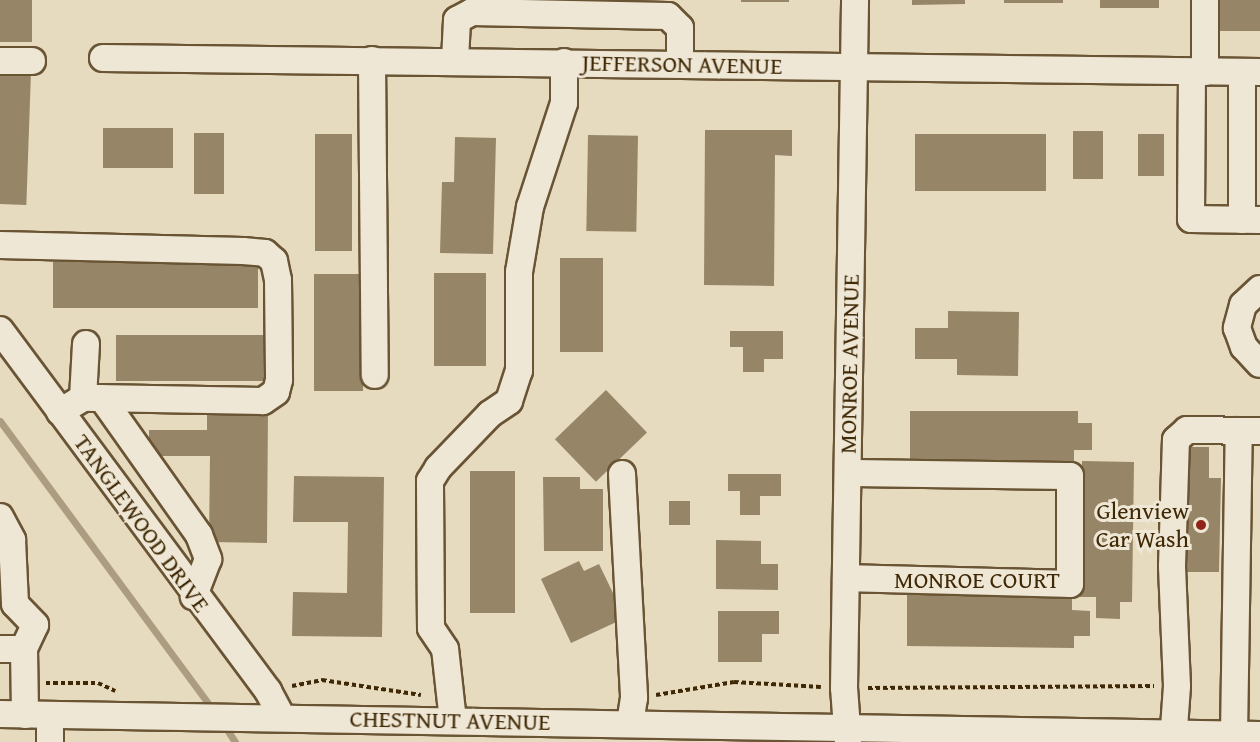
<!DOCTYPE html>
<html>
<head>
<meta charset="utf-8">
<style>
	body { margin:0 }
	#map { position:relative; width:1260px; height:742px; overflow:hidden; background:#e6dabf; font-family:"Gentium Book Plus",serif }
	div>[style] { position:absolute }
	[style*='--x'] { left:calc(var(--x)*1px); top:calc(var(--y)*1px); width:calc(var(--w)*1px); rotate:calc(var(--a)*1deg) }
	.stream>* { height:7px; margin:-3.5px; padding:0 3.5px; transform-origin:3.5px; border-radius:3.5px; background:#ad9d80 }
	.building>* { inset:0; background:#968566; transform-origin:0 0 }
	.path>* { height:4px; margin-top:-2px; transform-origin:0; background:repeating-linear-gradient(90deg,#3f2805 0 4.5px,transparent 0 7.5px) }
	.roads { filter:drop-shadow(2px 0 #695434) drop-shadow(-2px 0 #695434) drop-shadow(0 2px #695434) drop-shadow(0 -2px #695434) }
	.minor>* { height:26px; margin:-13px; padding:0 13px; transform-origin:13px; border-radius:13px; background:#efe7d5 }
	.dots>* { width:16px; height:16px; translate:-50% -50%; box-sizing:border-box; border:3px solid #efe7d5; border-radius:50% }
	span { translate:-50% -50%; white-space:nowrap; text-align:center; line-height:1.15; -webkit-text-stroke:6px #efe7d5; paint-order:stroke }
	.street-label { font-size:24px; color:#3f2805 }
	.poi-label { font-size:24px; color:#3f2805 }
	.right { translate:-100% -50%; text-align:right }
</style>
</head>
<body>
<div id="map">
	<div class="stream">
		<i style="--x:0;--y:421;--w:360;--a:53.6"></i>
		<i style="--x:224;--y:725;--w:20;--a:57"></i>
	</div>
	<div class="building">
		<i style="left:0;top:0;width:32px;height:42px"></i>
		<i style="left:741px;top:0;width:48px;height:2px"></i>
		<i style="clip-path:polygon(912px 0,965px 0,965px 4px,912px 5px)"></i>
		<i style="left:1004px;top:0;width:59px;height:3px"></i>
		<i style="left:1100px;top:0;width:59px;height:8px"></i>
		<i style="left:1220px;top:0;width:40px;height:31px"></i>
		<i style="left:0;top:71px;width:31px;height:133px;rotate:2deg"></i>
		<i style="left:103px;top:128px;width:70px;height:40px"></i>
		<i style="clip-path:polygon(705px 130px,792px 130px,792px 156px,775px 155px,774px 286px,704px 285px)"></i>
		<i style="left:1073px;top:131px;width:30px;height:48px"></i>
		<i style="left:194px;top:133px;width:30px;height:61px"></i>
		<i style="left:315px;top:134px;width:37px;height:117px"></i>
		<i style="left:915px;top:134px;width:131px;height:57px"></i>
		<i style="left:1138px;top:134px;width:26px;height:42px"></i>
		<i style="left:588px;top:135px;width:50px;height:96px;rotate:1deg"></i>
		<i style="clip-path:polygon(455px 137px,496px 138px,493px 254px,440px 253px,442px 182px,454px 182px)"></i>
		<i style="left:560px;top:258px;width:43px;height:94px"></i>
		<i style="left:53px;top:262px;width:205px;height:46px"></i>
		<i style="left:434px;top:273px;width:52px;height:93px"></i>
		<i style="left:314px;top:274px;width:49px;height:117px"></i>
		<i style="clip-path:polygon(948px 311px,1019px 312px,1018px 376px,957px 375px,957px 359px,915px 359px,915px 328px,948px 328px)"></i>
		<i style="clip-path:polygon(730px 331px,783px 331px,783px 359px,764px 359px,764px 372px,743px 372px,743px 347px,730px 347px)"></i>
		<i style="left:116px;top:335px;width:153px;height:46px"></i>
		<i style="left:606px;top:390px;width:59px;height:71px;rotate:46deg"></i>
		<i style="clip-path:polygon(207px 409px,268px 409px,267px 543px,209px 542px,210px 456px,149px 456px,149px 430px,207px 430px)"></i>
		<i style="clip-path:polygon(910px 411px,1078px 411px,1078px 423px,1092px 423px,1092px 450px,1074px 450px,1074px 465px,910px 466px)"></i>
		<i style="clip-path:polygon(1183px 447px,1209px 447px,1209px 478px,1221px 478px,1219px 572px,1181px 572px)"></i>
		<i style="clip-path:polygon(1082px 461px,1134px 462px,1132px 602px,1120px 602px,1120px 619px,1096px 618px,1096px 597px,1080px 597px)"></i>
		<i style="left:470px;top:471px;width:45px;height:142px"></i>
		<i style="clip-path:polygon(728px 474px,781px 474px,781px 496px,760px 496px,760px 515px,740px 515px,740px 491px,728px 491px)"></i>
		<i style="clip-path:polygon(294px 476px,384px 477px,382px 637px,292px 636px,293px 592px,347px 593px,348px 522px,293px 522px)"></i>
		<i style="clip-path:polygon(543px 477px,580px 477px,580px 489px,603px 489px,603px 551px,544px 551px)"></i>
		<i style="left:669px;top:501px;width:21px;height:24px"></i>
		<i style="clip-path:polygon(716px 540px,761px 541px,761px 564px,778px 564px,778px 590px,716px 589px)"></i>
		<i style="clip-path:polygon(579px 561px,584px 571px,599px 564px,625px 618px,571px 643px,541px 579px)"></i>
		<i style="clip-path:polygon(907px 592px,1072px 595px,1072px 610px,1090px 611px,1090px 636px,1074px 636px,1074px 648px,907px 646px)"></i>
		<i style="clip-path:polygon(718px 611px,779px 611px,779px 634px,762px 634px,762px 662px,718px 662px)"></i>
	</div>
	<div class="path">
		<i style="--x:46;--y:683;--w:52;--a:0"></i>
		<i style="--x:98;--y:683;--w:19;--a:25"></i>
		<i style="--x:292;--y:686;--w:31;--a:-11"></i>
		<i style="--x:322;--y:680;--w:100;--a:8.6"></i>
		<i style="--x:868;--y:688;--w:286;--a:-0.4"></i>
		<i style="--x:656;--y:695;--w:79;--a:-9.5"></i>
		<i style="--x:734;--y:682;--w:87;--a:3.3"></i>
	</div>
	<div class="roads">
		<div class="minor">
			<i style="--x:103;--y:58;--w:1157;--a:0.69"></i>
			<i style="--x:372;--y:60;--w:315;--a:89.5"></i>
			<i style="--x:0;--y:61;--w:32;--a:0"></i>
			<i style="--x:455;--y:61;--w:41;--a:-87.2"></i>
			<i style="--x:457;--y:20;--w:17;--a:-28"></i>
			<i style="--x:472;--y:12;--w:196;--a:1.2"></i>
			<i style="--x:668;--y:16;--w:17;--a:45"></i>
			<i style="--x:680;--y:28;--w:36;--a:90"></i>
			<i style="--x:1192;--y:72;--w:147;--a:90.4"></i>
			<i style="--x:1191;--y:219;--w:69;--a:0.8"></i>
			<i style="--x:1205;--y:72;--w:72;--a:-90"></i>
			<i style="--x:1242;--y:72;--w:148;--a:90"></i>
			<i style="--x:0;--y:245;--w:243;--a:1.4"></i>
			<i style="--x:243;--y:251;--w:22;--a:5"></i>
			<i style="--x:265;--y:253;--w:12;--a:42"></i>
			<i style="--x:274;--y:261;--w:19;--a:78"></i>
			<i style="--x:278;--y:280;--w:100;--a:89.4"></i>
			<i style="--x:279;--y:380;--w:12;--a:104"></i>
			<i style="--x:276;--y:392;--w:16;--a:145"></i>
			<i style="--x:263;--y:401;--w:180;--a:-179"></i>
			<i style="--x:83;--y:398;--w:27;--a:149"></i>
			<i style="--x:1260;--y:289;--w:23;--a:137"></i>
			<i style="--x:1243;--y:305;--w:24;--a:105"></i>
			<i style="--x:1237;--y:328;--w:20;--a:70"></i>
			<i style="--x:1244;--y:347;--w:23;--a:47"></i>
			<i style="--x:0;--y:330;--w:450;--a:53.4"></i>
			<i style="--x:268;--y:691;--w:30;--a:62"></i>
			<i style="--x:83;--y:398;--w:54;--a:-86.8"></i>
			<i style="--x:102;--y:398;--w:168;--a:54.7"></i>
			<i style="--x:199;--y:535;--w:26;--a:69"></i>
			<i style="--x:208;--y:559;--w:40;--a:111"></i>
			<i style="--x:622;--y:474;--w:224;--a:86.9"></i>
			<i style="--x:634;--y:698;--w:26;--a:99"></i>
			<i style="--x:0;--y:517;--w:26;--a:62"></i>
			<i style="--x:12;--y:540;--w:64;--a:87.3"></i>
			<i style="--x:15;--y:604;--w:29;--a:46"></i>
			<i style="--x:35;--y:625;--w:26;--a:115"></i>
			<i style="--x:846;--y:578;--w:224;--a:1.5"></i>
			<i style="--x:1070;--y:584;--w:108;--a:-90"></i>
			<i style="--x:1070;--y:476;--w:222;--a:-179.2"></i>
			<i style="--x:0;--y:649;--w:24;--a:0"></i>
			<i style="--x:24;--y:649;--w:66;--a:89.1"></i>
			<i style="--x:0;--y:714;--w:1260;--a:0.95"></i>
			<i style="--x:50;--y:715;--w:27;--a:90"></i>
			<i style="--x:453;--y:721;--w:72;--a:-96.3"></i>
			<i style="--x:445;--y:649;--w:25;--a:-124"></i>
			<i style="--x:431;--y:628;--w:147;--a:-90.4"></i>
			<i style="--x:430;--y:481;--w:15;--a:-58"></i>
			<i style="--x:438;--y:468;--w:75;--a:-46.1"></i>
			<i style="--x:490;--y:414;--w:23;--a:-34"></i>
			<i style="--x:509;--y:401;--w:32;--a:-72"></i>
			<i style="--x:519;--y:371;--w:99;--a:-90"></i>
			<i style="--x:519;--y:272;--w:66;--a:-80.4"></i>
			<i style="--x:530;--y:207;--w:109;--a:-71.9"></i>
			<i style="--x:564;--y:103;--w:41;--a:-90"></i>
			<i style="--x:1234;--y:735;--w:304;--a:-89.1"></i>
			<i style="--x:848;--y:742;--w:54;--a:-94.2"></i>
			<i style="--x:844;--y:688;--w:688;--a:-89.08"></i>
			<i style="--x:1173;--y:742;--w:56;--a:-85.9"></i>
			<i style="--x:1177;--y:686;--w:120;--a:-92.4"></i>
			<i style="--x:1172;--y:566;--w:126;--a:-88.2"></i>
			<i style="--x:1176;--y:440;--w:15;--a:-42"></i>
			<i style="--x:1187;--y:430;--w:73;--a:0.8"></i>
		</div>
	</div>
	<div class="dots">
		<i style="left:1201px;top:525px;background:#8f2418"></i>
	</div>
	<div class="street-label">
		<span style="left:682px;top:64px;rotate:1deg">JEFFERSON AVENUE</span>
		<span style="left:849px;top:364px;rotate:-89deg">MONROE AVENUE</span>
		<span style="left:142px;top:523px;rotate:54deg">TANGLEWOOD DRIVE</span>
		<span style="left:977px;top:580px">MONROE COURT</span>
		<span style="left:450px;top:720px;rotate:1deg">CHESTNUT AVENUE</span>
	</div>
	<div class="poi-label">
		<span class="right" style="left:1189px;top:525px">Glenview<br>Car Wash</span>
	</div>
</div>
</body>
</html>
